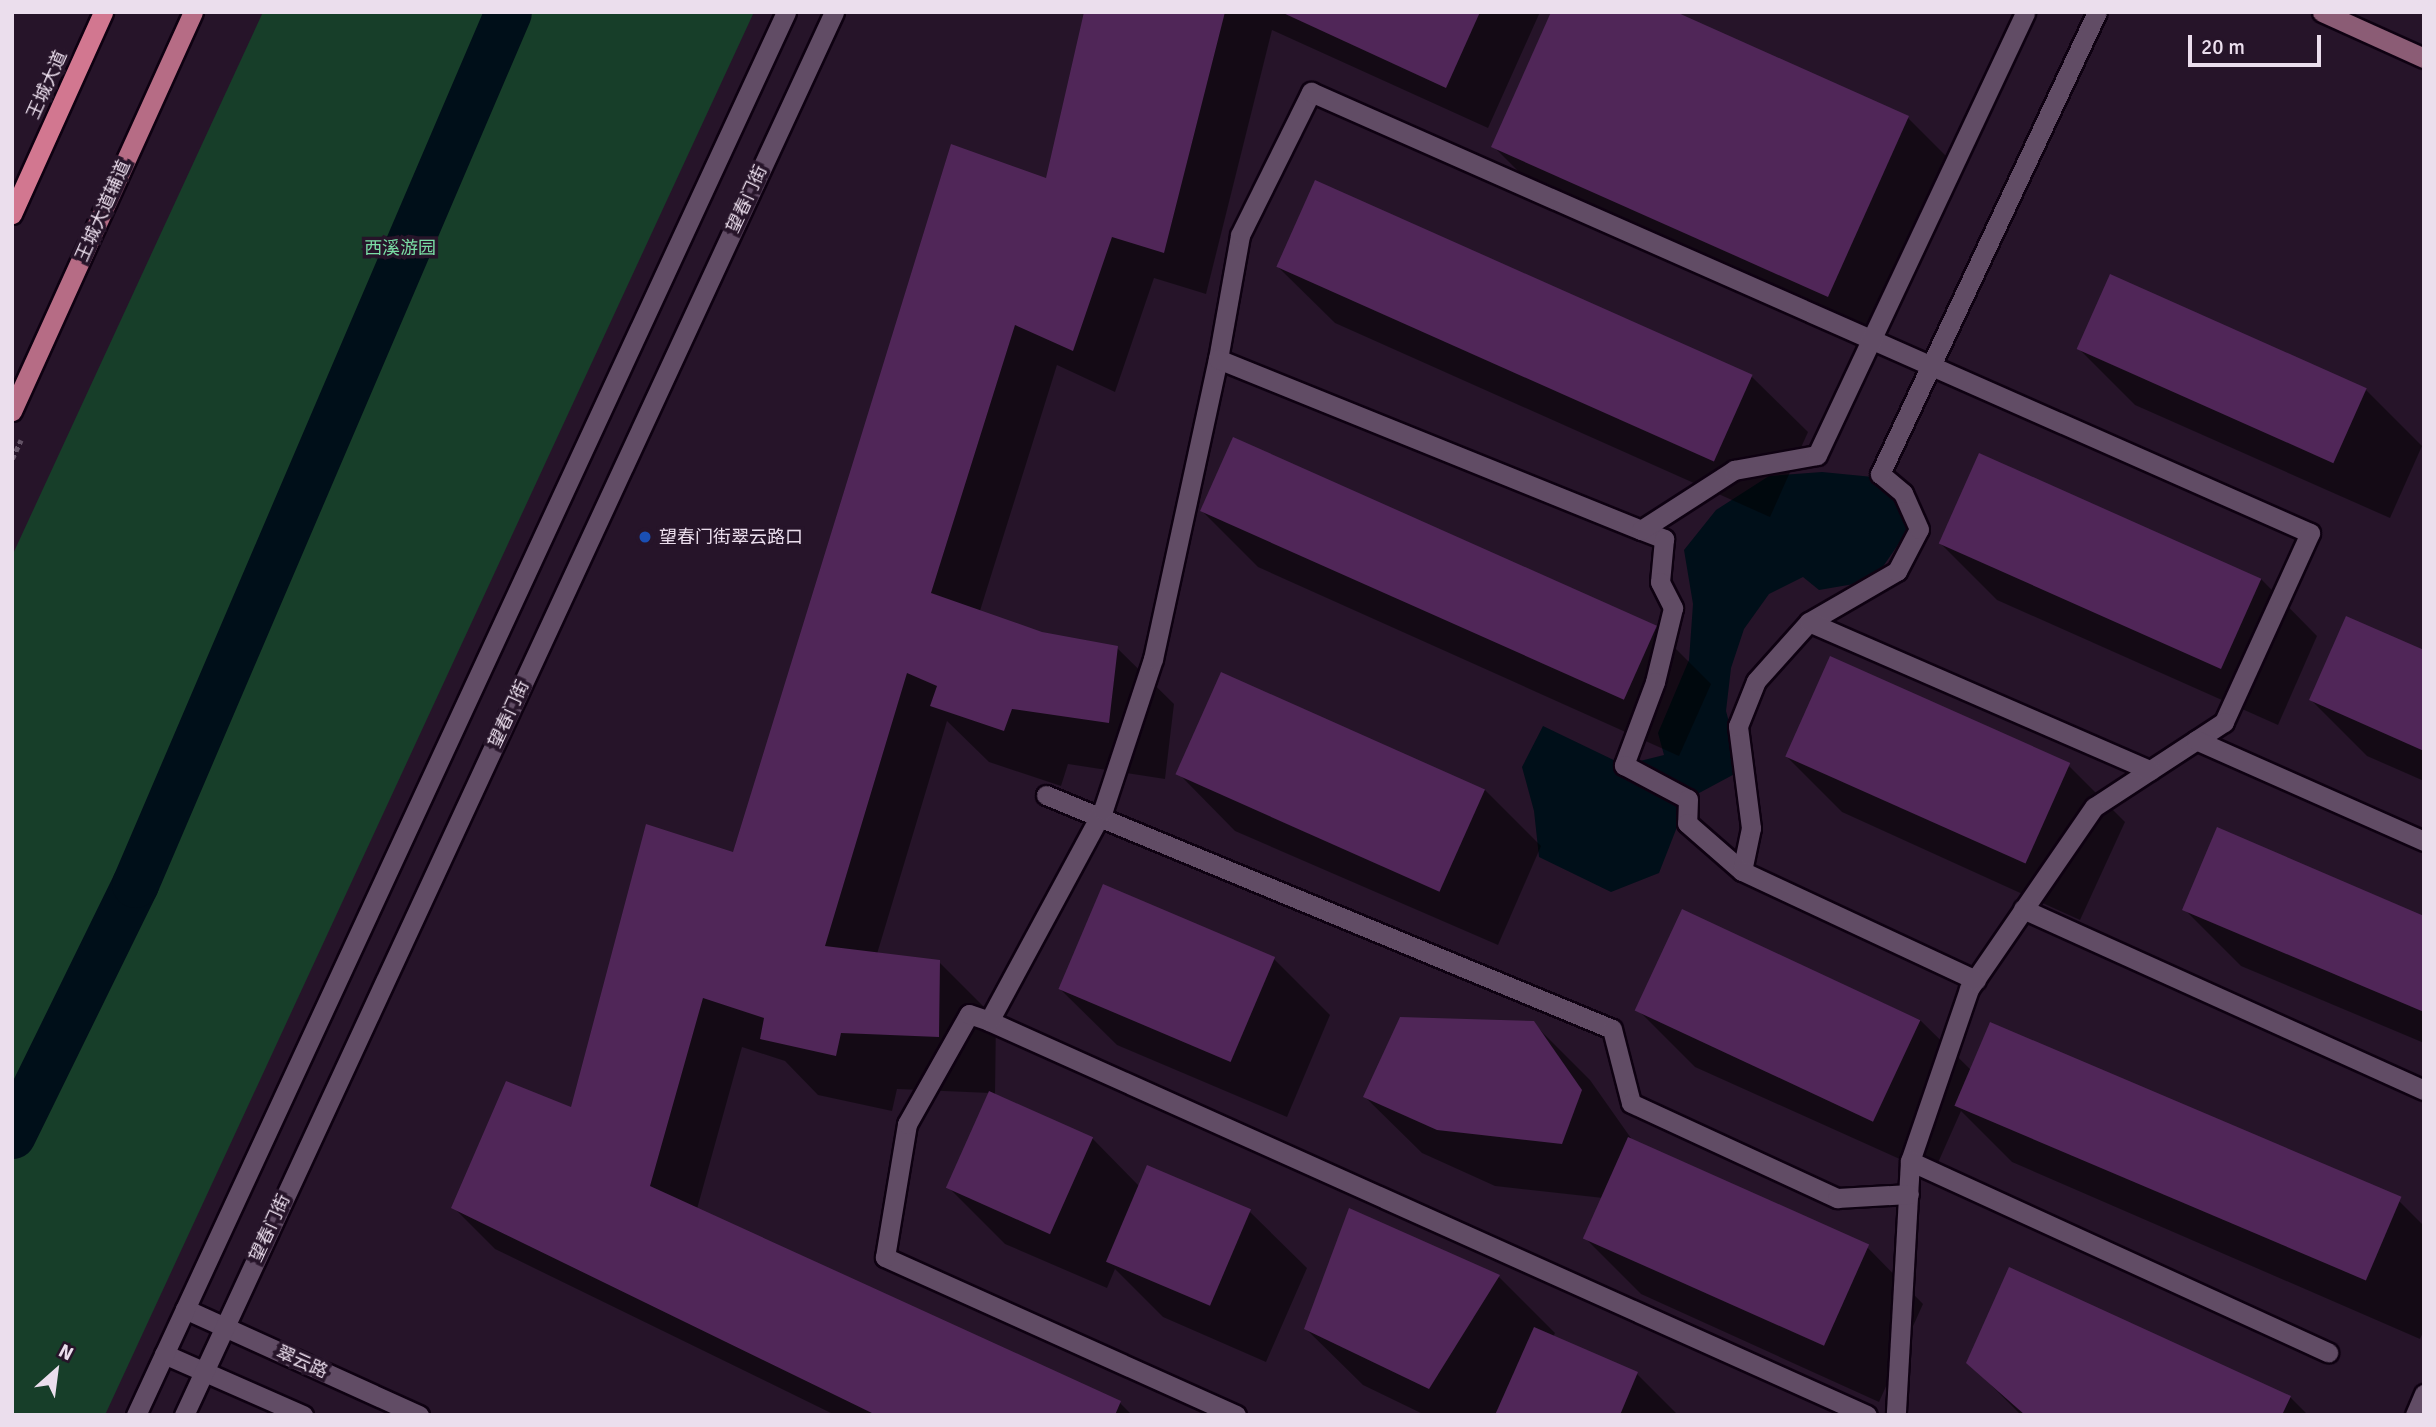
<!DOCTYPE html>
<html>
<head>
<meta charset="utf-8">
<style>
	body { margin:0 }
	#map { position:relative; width:2436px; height:1427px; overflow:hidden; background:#261429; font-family:Signika,"Noto Sans SC",sans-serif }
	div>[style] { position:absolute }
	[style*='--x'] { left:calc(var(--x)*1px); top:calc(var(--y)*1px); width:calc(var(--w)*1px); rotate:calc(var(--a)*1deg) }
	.green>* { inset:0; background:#173e29 }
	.water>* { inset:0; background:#000f19 }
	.shadow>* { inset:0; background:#0007 }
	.canal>* { height:47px; margin:-23.5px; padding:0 23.5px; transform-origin:23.5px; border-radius:23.5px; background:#000f19 }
	.building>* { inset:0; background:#502658; transform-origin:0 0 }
	.path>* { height:4.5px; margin-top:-2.25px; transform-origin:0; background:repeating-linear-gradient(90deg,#635366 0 5px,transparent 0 8.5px) }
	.roads { filter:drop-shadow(2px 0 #0e0111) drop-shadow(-2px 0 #0e0111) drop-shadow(0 2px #0e0111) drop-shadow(0 -2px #0e0111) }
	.service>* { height:19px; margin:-9.5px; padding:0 9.5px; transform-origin:9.5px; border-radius:9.5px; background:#614c65 }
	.minor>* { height:19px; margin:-9.5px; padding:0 9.5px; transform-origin:9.5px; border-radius:9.5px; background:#614c65 }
	.tertiary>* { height:19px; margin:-9.5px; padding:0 9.5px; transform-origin:9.5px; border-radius:9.5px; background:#614c65 }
	.secondary>* { height:19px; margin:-9.5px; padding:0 9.5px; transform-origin:9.5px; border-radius:9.5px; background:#8b5c75 }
	.primary>* { height:19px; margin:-9.5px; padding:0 9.5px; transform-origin:9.5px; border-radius:9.5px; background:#b66c85 }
	.trunk>* { height:19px; margin:-9.5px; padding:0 9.5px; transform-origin:9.5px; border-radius:9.5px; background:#d27790 }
	.dots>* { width:19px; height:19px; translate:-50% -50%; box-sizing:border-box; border:4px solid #261429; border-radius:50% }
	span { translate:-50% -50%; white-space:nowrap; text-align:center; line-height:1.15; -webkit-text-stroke:7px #261429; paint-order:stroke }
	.street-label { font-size:18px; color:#ebdeed }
	.park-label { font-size:18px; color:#7adea5 }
	.poi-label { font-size:18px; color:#ebdeed }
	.left { translate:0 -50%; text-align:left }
	.frame { position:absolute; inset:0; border:14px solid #ebdeed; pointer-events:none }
	.north { position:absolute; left:21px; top:1336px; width:70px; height:70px; -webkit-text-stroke:5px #261429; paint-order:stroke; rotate:28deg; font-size:19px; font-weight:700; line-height:28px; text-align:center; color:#ebdeed }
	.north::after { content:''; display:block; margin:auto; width:24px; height:32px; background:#ebdeed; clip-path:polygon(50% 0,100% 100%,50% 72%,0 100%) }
	.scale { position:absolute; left:2188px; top:35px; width:133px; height:32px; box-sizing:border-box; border:4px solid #ebdeed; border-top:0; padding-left:9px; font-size:21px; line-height:24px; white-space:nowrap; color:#ebdeed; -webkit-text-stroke:5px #261429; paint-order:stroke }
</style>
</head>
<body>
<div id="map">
	<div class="green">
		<i style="clip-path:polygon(263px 12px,754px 12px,105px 1415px,12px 1415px,12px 556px)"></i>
	</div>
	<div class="water">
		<i style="clip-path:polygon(1822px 472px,1873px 477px,1897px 498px,1911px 526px,1882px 568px,1854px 584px,1819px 590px,1803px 577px,1769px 594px,1744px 629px,1731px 668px,1726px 711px,1742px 770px,1688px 799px,1659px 873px,1611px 892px,1539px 857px,1534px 811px,1522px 767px,1543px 726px,1624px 765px,1664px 755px,1658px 733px,1689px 660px,1693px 604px,1684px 550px,1716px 510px,1769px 476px)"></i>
	</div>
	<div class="shadow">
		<i style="clip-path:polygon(1086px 12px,1540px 12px,1488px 128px,1272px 30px,1206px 294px,1154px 278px,1115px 392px,1057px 365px,979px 614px,1042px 634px,1117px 648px,1174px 704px,1165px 779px,1068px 764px,1061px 786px,989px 762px,947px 721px,877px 954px,939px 962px,996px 1019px,995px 1095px,1092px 1138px,1139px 1186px,1148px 1167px,1250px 1212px,1307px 1268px,1266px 1362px,1163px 1317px,1115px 1269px,1107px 1288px,1005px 1244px,949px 1188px,990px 1093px,897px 1089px,892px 1111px,818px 1095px,785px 1061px,742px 1047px,697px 1209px,1120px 1403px,1132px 1415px,835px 1415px,495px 1249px,453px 1207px,572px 1110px,734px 854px,1047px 180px)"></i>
		<i style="clip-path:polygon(1908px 118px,1950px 160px,1870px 338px,1535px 188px,1493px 146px)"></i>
		<i style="clip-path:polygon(1278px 267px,1751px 376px,1808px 432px,1770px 517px,1335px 323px)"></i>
		<i style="clip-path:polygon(2079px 349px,2366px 390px,2422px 446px,2390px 518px,2135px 405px)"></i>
		<i style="clip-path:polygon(1202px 511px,1655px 628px,1711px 684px,1679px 756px,1258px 567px)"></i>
		<i style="clip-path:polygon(1941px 544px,2261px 579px,2317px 636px,2278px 725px,1997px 600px)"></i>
		<i style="clip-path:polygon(2424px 652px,2424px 781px,2367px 756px,2311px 700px)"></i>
		<i style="clip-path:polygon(1786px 756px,2069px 766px,2125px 822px,2080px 920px,1842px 812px)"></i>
		<i style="clip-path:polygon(1179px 774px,1485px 790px,1541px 846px,1498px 945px,1235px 831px)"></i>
		<i style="clip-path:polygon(2184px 909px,2424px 918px,2424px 1043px,2241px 966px)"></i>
		<i style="clip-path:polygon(1683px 912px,1920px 1020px,1971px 1070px,2399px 1201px,2424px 1226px,2424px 1330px,2420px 1339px,2012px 1162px,1961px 1111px,1933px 1174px,1695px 1067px,1638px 1010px)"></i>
		<i style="clip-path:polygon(1274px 959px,1330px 1015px,1287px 1117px,1117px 1045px,1060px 989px)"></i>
		<i style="clip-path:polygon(1533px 1023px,1590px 1080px,1633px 1141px,1867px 1247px,1923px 1304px,1879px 1402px,1641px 1294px,1585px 1238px,1603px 1198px,1495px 1186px,1422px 1153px,1365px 1097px)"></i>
		<i style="clip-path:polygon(1499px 1277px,1555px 1333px,1553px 1337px,1637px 1374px,1678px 1415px,1425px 1415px,1363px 1385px,1306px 1329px)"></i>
		<i style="clip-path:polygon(1968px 1362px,2290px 1397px,2308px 1415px,2021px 1415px)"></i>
	</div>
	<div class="canal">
		<i style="--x:12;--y:1135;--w:280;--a:-63.9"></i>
		<i style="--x:135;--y:884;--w:948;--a:-66.84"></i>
	</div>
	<div class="building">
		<i style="clip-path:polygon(1084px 12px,1225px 12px,1164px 253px,1112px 237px,1073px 351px,1015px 325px,931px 593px,1042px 632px,1118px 646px,1109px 723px,1012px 709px,1004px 731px,930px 706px,937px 686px,907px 673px,825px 946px,940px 960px,939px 1037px,841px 1033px,836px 1056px,760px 1039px,764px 1018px,703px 998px,650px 1186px,1121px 1401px,1115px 1415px,876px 1415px,451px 1208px,506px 1081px,571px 1107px,646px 824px,733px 852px,951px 144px,1046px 178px)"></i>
		<i style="clip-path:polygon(1281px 12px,1480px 12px,1446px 88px)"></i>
		<i style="clip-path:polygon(1551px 12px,1676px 12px,1909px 116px,1828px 297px,1491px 147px)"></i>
		<i style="left:1315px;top:180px;width:479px;height:95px;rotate:24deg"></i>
		<i style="left:2110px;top:274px;width:281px;height:82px;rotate:24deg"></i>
		<i style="left:1233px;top:437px;width:464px;height:81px;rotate:24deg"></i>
		<i style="left:1979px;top:453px;width:309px;height:99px;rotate:24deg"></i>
		<i style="clip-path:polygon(2346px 616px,2424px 650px,2424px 751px,2309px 700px)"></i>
		<i style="left:1830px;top:656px;width:263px;height:110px;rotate:24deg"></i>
		<i style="left:1221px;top:672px;width:289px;height:112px;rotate:24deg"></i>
		<i style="clip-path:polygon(2217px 827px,2424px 916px,2424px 1012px,2182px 910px)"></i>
		<i style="left:1103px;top:884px;width:187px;height:114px;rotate:23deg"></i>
		<i style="left:1682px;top:909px;width:263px;height:112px;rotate:25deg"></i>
		<i style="clip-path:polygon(1400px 1017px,1534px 1021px,1582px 1090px,1562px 1144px,1437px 1130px,1363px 1097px)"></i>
		<i style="left:1990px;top:1022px;width:447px;height:91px;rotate:23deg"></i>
		<i style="left:989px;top:1091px;width:114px;height:106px;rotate:24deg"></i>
		<i style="left:1628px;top:1137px;width:264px;height:111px;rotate:24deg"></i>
		<i style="left:1147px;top:1165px;width:113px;height:105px;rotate:23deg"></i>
		<i style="clip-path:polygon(1349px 1208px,1500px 1275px,1429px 1389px,1304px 1329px)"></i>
		<i style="clip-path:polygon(2009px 1267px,2291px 1396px,2282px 1415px,2025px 1415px,1966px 1363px)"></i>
		<i style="clip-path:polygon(1534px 1327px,1638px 1372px,1620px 1415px,1495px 1415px)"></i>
	</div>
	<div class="path">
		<i style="--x:12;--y:459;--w:21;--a:-65"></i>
	</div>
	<div class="roads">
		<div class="service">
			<i style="--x:1218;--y:359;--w:126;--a:-79.9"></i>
			<i style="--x:1240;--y:235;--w:160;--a:-63.6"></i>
			<i style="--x:1311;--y:92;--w:1092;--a:23.82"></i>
			<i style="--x:2310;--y:533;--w:208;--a:114.5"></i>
			<i style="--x:2224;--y:722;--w:155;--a:146.8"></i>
			<i style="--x:2094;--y:807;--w:221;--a:124.5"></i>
			<i style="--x:1969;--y:989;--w:182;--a:108.9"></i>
			<i style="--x:1910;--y:1161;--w:254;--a:93.2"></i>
			<i style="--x:1641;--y:530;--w:25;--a:21"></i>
			<i style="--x:1664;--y:539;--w:43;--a:95.3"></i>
			<i style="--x:1660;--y:582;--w:29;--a:63"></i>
			<i style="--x:1673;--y:608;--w:76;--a:103.7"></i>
			<i style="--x:1655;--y:682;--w:89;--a:110.5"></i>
			<i style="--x:1624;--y:765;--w:72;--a:28"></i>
			<i style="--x:1688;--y:799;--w:24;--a:92"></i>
			<i style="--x:1687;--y:823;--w:73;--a:41.1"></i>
			<i style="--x:1742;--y:871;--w:44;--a:-78.2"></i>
			<i style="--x:1751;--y:828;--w:103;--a:-97.3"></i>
			<i style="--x:1738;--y:726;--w:48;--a:-68.2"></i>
			<i style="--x:1756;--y:681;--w:79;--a:-48.1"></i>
			<i style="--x:1809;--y:622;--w:102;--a:-30.1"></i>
			<i style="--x:1897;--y:571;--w:47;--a:-62.4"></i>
			<i style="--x:1919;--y:529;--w:39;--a:-114"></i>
			<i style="--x:1903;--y:493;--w:30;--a:-140"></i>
			<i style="--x:1880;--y:474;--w:510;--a:-64.84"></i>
			<i style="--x:1809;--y:622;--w:372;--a:23.5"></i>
			<i style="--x:2196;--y:740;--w:249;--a:23.9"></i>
			<i style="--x:1046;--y:795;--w:612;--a:22.46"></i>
			<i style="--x:1612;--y:1029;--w:76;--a:75.6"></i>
			<i style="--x:1631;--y:1103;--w:227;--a:24.8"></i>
			<i style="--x:1837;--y:1198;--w:72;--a:-3.2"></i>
			<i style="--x:1742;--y:871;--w:258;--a:25"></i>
			<i style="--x:2023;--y:909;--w:440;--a:24.3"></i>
			<i style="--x:989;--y:1021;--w:962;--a:24.17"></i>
			<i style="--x:1910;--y:1161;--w:460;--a:24.6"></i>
			<i style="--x:1236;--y:1415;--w:385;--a:-155.8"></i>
			<i style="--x:885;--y:1257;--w:135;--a:-80.6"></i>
			<i style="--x:907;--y:1124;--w:126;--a:-60.6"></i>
			<i style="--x:969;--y:1014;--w:21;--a:19"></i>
			<i style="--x:989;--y:1021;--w:240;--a:-61.6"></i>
			<i style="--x:1103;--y:810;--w:159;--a:-71.7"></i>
			<i style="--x:1153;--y:659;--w:307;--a:-77.8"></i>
			<i style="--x:1218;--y:359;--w:456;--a:22"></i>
			<i style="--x:1641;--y:530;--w:111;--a:-32.8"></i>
			<i style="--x:1734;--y:470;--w:84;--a:-10.2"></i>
			<i style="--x:1817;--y:455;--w:489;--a:-64.8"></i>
		</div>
		<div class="minor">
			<i style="--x:2415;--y:1415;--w:23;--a:-67"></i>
		</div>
		<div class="tertiary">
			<i style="--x:185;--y:1309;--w:257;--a:24.4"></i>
			<i style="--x:164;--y:1354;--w:152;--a:23.7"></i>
			<i style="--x:136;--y:1415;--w:1546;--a:-65.14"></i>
			<i style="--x:184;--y:1415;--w:1546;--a:-65.14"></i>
		</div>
		<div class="secondary">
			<i style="--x:2322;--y:12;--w:112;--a:24.3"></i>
		</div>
		<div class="primary">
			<i style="--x:12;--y:411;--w:438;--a:-65.6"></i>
		</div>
		<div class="trunk">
			<i style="--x:12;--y:214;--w:222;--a:-65.7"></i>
		</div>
	</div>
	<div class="dots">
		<i style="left:645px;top:537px;background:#1a4fb4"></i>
	</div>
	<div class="street-label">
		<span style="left:47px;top:85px;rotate:-66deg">王城大道</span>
		<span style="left:747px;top:199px;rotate:-65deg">望春门街</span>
		<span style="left:103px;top:211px;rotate:-66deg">王城大道辅道</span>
		<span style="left:509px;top:714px;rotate:-65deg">望春门街</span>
		<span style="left:270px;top:1228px;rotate:-65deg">望春门街</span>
		<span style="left:302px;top:1362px;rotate:24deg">翠云路</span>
	</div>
	<div class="park-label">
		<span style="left:400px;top:248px">西溪游园</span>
	</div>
	<div class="poi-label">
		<span class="left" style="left:659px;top:537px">望春门街翠云路口</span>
	</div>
	<div class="frame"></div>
	<div class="north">N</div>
	<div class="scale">20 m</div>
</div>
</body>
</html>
